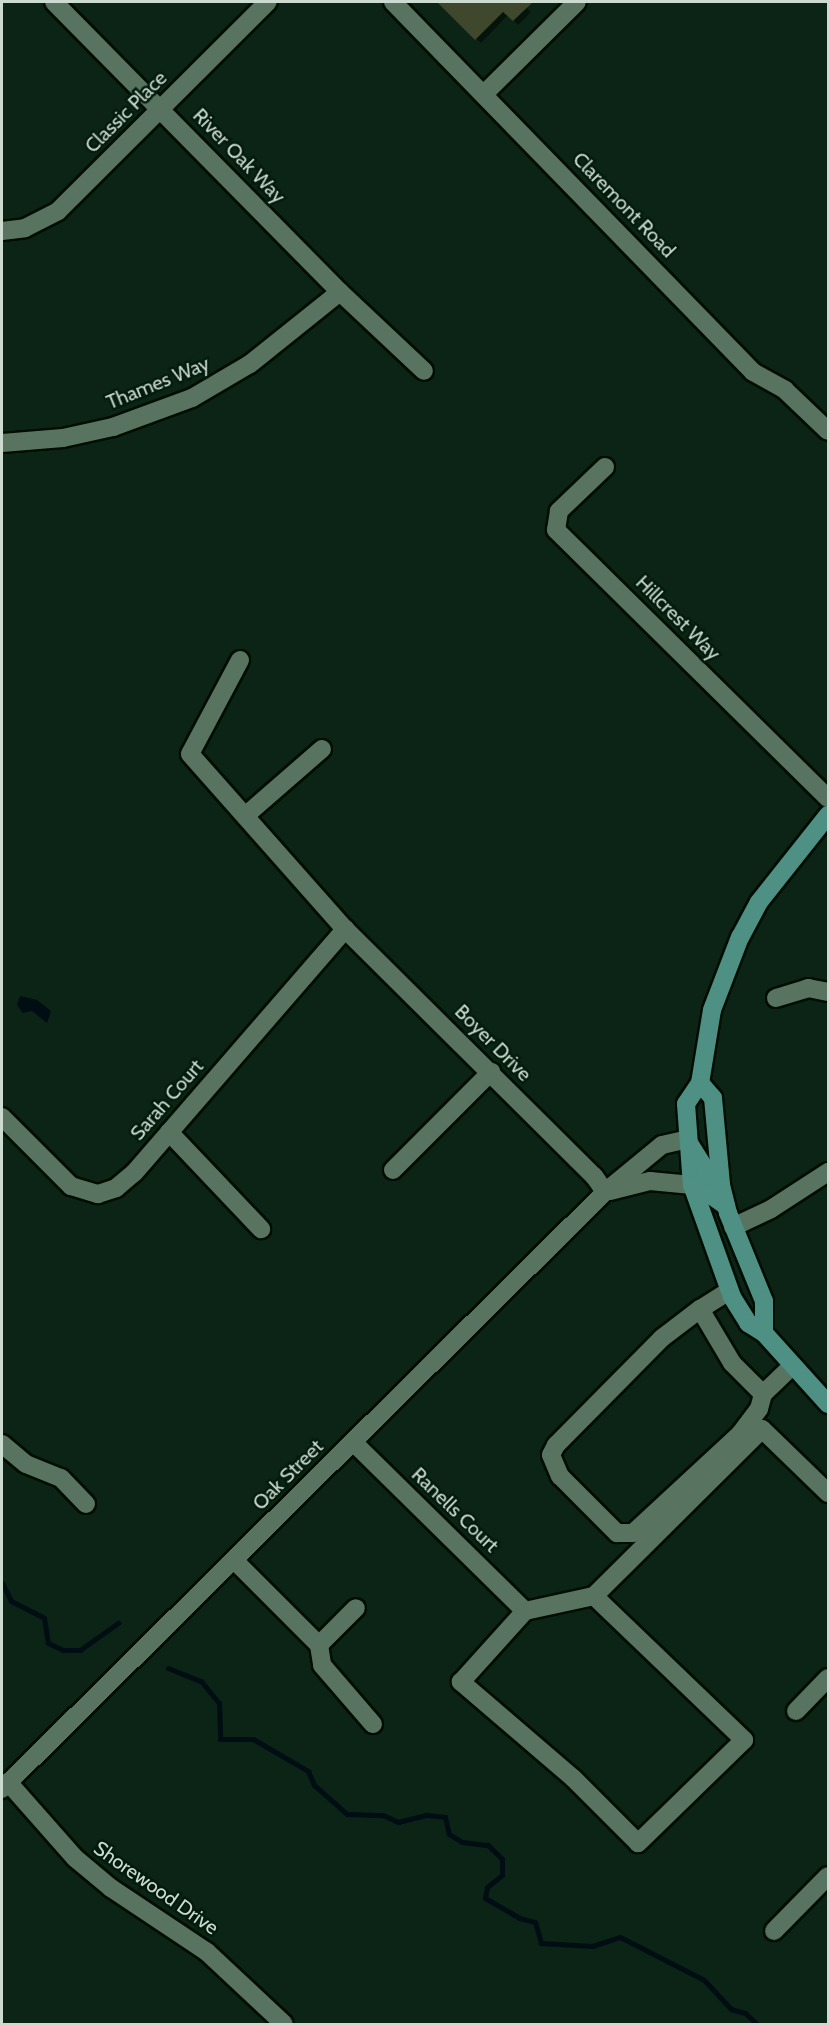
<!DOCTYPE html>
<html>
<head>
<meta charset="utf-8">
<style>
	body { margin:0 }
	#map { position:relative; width:830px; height:2026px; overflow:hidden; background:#0b2415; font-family:Cabin,sans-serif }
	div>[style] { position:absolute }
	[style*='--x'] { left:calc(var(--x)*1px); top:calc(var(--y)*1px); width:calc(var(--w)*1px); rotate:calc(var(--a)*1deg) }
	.water>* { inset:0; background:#000e14 }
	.shadow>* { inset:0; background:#0007 }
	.stream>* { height:5px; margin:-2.5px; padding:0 2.5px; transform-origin:2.5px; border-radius:2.5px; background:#000e14 }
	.building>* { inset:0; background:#3f472d }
	.roads { filter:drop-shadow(2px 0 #000d02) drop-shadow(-2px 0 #000d02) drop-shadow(0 2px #000d02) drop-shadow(0 -2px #000d02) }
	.minor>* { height:18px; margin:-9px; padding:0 9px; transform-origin:9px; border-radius:9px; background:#597361 }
	.major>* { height:18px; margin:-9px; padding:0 9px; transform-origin:9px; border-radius:9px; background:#4e9083 }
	span { translate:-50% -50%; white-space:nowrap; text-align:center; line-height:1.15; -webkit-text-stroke:5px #031b0c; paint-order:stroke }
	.street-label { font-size:20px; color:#ccdbd0 }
	.frame { position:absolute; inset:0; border:3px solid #ccdbd0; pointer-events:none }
</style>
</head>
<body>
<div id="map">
	<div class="water">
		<i style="clip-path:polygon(20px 996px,37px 1000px,51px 1011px,47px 1023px,32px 1011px,23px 1013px,17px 1005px)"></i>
	</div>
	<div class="shadow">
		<i style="clip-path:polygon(439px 2px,460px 2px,464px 5px,469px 2px,521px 2px,531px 12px,518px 25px,508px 15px,481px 43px)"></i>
	</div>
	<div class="stream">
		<i style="--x:2;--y:1583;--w:20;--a:63"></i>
		<i style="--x:11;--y:1601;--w:37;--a:27"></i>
		<i style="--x:44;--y:1618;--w:25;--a:81"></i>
		<i style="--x:48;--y:1643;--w:17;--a:25"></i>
		<i style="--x:63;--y:1650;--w:17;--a:0"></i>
		<i style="--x:80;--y:1650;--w:47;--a:-35.4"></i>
		<i style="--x:168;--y:1668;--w:35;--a:22"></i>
		<i style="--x:201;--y:1681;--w:28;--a:51"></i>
		<i style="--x:219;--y:1703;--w:36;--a:88"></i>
		<i style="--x:220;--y:1739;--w:33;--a:0"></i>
		<i style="--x:253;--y:1739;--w:64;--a:30.2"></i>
		<i style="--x:308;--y:1771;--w:15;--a:67"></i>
		<i style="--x:314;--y:1785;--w:44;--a:41.3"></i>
		<i style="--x:347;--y:1814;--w:36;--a:2"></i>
		<i style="--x:383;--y:1815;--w:17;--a:25"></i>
		<i style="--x:398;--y:1822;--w:30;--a:-14"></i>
		<i style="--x:427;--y:1815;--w:18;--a:6"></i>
		<i style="--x:445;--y:1817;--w:17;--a:77"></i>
		<i style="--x:449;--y:1834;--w:15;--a:32"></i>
		<i style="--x:462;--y:1842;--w:26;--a:7"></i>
		<i style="--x:488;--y:1845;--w:20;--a:45"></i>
		<i style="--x:502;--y:1859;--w:16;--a:90"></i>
		<i style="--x:502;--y:1875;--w:19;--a:141"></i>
		<i style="--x:487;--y:1887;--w:11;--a:100"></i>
		<i style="--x:485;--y:1898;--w:39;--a:30"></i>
		<i style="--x:519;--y:1918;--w:16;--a:14"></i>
		<i style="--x:535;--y:1922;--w:22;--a:74"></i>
		<i style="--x:541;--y:1943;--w:51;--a:3.4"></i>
		<i style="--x:592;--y:1946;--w:29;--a:-18"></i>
		<i style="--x:620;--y:1937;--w:94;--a:27.1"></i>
		<i style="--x:704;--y:1980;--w:40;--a:47"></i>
		<i style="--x:731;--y:2009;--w:15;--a:16"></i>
		<i style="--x:745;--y:2013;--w:16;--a:43"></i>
	</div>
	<div class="building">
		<i style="clip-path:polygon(437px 2px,533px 2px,513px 21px,503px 12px,475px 40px)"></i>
	</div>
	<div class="roads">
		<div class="minor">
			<i style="--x:54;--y:2;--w:407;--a:45.4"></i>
			<i style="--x:340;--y:292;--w:115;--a:43.2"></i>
			<i style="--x:393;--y:2;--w:516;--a:45.78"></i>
			<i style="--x:753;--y:372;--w:37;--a:29"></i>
			<i style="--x:785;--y:390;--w:59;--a:43.6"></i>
			<i style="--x:485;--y:93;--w:129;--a:-44.7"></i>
			<i style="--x:2;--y:231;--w:23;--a:-7"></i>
			<i style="--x:25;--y:228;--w:37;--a:-27"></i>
			<i style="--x:58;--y:211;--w:296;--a:-44.9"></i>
			<i style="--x:2;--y:443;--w:61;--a:-4.7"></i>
			<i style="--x:63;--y:438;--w:51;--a:-12.4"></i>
			<i style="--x:113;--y:427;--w:84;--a:-20.2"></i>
			<i style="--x:192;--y:398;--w:67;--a:-30.4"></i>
			<i style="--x:250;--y:364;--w:115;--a:-38.7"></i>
			<i style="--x:605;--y:467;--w:64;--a:136.3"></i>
			<i style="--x:559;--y:511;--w:19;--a:99"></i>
			<i style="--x:556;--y:530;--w:382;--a:44.6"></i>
			<i style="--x:240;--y:660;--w:106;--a:118"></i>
			<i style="--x:190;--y:754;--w:234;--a:48.5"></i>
			<i style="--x:345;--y:929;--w:351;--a:44.8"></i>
			<i style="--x:594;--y:1176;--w:19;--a:55"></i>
			<i style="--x:245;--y:816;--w:102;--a:-41"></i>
			<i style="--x:776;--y:998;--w:34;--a:-17"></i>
			<i style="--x:808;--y:988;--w:20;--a:11"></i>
			<i style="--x:2;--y:1117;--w:98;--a:45"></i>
			<i style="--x:71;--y:1186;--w:28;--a:17"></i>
			<i style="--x:98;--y:1194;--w:19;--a:-18"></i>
			<i style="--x:116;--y:1188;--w:23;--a:-40"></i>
			<i style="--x:134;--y:1173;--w:323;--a:-49.1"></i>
			<i style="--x:169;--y:1132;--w:134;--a:46.5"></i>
			<i style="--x:393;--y:1170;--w:139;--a:-45"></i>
			<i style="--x:610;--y:1191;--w:41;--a:-14"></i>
			<i style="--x:650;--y:1181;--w:42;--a:5.4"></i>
			<i style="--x:733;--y:1227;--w:42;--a:-25.3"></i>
			<i style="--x:771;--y:1209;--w:68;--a:-33"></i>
			<i style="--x:729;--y:1291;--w:34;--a:148"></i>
			<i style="--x:700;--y:1309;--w:63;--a:59.3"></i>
			<i style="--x:732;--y:1363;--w:44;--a:45"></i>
			<i style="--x:763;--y:1394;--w:39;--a:-44"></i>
			<i style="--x:700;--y:1309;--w:48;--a:142.7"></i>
			<i style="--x:662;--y:1338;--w:151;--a:134.7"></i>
			<i style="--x:556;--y:1445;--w:11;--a:117"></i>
			<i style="--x:551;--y:1455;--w:23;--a:67"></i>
			<i style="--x:560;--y:1476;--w:81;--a:45"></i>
			<i style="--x:617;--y:1533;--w:16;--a:0"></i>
			<i style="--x:633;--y:1533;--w:146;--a:-42.8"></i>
			<i style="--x:740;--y:1434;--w:31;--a:-53"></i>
			<i style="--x:759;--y:1409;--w:16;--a:-75"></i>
			<i style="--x:353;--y:1442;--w:241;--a:44.5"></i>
			<i style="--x:2;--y:1444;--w:31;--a:40"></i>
			<i style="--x:26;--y:1464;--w:38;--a:22"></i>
			<i style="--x:61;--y:1478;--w:36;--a:46"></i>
			<i style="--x:234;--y:1560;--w:120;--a:45"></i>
			<i style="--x:319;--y:1645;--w:20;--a:81"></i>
			<i style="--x:322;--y:1665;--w:78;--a:49.2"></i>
			<i style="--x:594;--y:1596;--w:208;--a:43.8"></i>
			<i style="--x:744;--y:1740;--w:148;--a:135.8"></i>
			<i style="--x:638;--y:1843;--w:92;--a:-135"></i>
			<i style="--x:573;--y:1778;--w:148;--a:-139.4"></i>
			<i style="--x:461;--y:1682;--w:96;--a:-48"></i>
			<i style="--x:525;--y:1611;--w:71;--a:-12.3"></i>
			<i style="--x:594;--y:1596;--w:237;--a:-44.8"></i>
			<i style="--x:762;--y:1429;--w:92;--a:44.1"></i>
			<i style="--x:319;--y:1645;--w:52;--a:-45"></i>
			<i style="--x:796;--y:1711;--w:46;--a:-45.9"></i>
			<i style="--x:8;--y:1782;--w:101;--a:48.6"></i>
			<i style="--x:75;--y:1858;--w:47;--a:39.8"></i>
			<i style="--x:111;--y:1888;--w:115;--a:33.7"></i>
			<i style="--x:207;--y:1952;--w:105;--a:43.1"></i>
			<i style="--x:2;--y:1789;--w:849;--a:-44.71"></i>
			<i style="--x:605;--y:1192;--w:74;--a:-39.5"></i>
			<i style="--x:662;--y:1145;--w:26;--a:-13"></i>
			<i style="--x:774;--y:1931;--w:77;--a:-45.5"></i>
		</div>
		<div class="major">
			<i style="--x:828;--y:815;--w:111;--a:128.4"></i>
			<i style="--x:759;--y:902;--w:40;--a:118"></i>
			<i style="--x:740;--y:937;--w:78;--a:111"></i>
			<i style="--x:712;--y:1010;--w:74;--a:99.3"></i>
			<i style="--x:700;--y:1083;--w:25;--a:124"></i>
			<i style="--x:686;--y:1104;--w:81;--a:85.8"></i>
			<i style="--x:692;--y:1185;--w:119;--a:70.3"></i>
			<i style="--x:732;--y:1297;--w:31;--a:58"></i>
			<i style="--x:748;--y:1323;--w:19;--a:32"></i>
			<i style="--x:764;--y:1333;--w:96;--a:48"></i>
			<i style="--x:700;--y:1083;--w:20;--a:49"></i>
			<i style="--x:713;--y:1098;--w:87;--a:84.7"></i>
			<i style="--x:721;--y:1185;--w:29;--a:76"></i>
			<i style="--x:728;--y:1213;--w:95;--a:67.8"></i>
			<i style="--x:764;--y:1301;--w:32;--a:90"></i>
			<i style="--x:689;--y:1143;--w:31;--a:58"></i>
			<i style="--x:705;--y:1169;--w:25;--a:81"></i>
			<i style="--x:709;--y:1194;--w:21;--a:35"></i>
		</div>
	</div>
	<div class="street-label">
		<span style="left:126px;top:112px;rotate:-45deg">Classic Place</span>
		<span style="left:239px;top:156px;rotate:46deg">River Oak Way</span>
		<span style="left:624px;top:205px;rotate:46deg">Claremont Road</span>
		<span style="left:158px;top:383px;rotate:-22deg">Thames Way</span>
		<span style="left:678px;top:618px;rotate:45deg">Hillcrest Way</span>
		<span style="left:493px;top:1043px;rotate:45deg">Boyer Drive</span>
		<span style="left:167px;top:1100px;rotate:-49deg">Sarah Court</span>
		<span style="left:288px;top:1475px;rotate:-45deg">Oak Street</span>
		<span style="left:455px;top:1510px;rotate:44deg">Ranells Court</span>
		<span style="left:156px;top:1888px;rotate:35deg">Shorewood Drive</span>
	</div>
	<div class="frame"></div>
</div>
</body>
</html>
